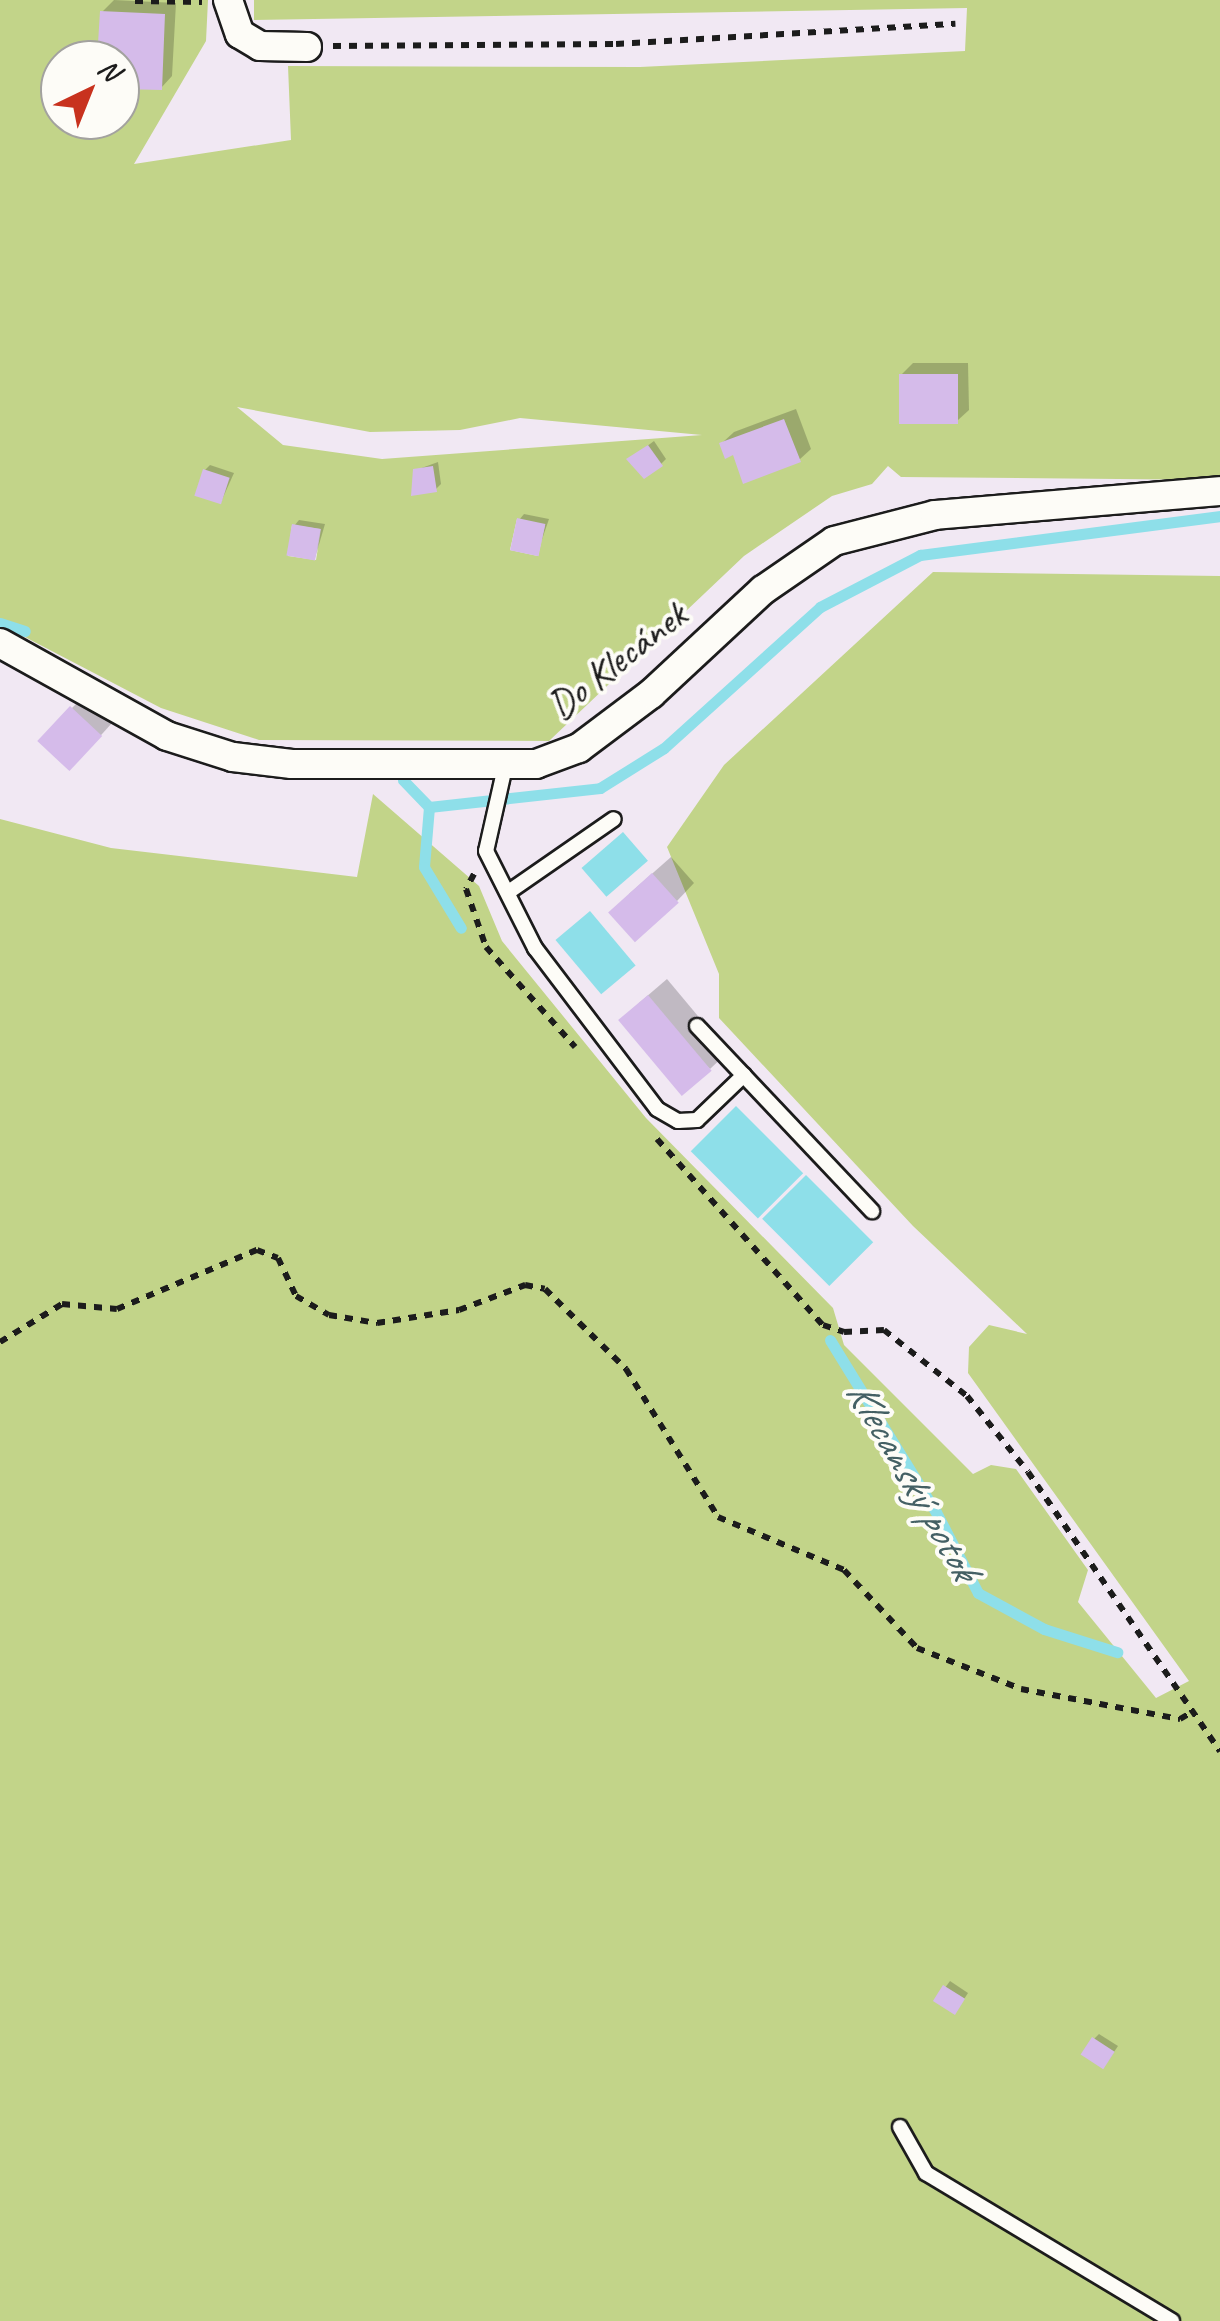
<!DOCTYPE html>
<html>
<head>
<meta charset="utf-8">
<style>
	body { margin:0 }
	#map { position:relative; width:1220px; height:2321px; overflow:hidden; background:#f1e8f3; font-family:Caveat,sans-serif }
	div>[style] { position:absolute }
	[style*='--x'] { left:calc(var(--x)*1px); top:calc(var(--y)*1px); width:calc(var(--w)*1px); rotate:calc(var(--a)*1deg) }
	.green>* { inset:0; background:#c2d489 }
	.water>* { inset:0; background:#8edfe9; transform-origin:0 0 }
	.shadow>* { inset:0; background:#0003 }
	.stream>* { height:11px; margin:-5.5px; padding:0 5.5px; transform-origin:5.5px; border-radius:5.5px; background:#8edfe9 }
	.building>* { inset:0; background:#d5bbea; transform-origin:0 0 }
	.path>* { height:6px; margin-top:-3px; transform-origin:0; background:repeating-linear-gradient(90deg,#1c1c1c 0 8px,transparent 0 16px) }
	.roads { filter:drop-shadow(2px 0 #1c1c1c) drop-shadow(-2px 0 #1c1c1c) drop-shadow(0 2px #1c1c1c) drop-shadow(0 -2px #1c1c1c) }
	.service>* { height:14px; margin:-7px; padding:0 7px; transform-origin:7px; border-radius:7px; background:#fdfcf7 }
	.minor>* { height:28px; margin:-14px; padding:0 14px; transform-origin:14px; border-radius:14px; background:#fdfcf7 }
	span { translate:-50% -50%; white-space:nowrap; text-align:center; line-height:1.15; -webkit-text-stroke:8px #fdfcf7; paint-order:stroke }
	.street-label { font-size:40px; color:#1c1c1c }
	.water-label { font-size:42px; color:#446064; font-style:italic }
	.north { position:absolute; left:40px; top:40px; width:100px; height:100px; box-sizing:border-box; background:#fdfcf7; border:2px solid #a3a29f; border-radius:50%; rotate:43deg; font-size:28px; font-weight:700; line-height:40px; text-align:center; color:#1c1c1c }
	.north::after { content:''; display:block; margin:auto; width:35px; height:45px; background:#c8321e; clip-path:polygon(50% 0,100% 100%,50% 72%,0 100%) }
</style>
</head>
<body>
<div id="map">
	<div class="green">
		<i style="clip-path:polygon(evenodd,0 0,208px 0,206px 41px,134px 164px,291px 140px,288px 66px,640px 67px,965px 51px,967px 8px,254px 20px,254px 0,1220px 0,1220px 480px,901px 477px,888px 466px,872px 484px,832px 496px,744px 556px,549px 741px,259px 740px,161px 708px,0 624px,0 0,60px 60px,120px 60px,120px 120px,60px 120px,60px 60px,0 0,237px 407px,370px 432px,460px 430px,520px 418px,702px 435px,382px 459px,283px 445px,237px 407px,0 0,517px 519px,545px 525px,538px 556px,510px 550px,517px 519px,0 0,292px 525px,321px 529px,316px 560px,288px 556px,292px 525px)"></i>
		<i style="clip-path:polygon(933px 572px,1220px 576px,1220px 2321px,0 2321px,0 819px,111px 848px,357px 877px,373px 794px,479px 886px,502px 941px,646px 1118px,833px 1308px,844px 1345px,973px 1474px,991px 1465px,1016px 1469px,1088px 1570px,1078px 1602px,1156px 1698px,1189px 1681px,968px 1373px,969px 1347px,989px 1325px,1027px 1334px,913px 1226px,719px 1018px,719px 974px,667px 847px,724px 765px)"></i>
	</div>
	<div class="water">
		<i style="left:623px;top:832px;width:38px;height:55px;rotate:49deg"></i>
		<i style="left:590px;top:911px;width:71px;height:45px;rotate:50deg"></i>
		<i style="left:736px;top:1106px;width:95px;height:64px;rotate:45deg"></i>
		<i style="left:806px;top:1175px;width:95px;height:62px;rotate:45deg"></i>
	</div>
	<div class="shadow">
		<i style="clip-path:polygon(114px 0,176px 3px,172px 76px,161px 88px,120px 86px,120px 60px,100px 60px,102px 12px)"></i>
		<i style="clip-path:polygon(913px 363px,968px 363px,969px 410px,957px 421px,901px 375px)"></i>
		<i style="clip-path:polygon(796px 409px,811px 449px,799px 460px,734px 452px,722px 443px,734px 432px)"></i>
		<i style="clip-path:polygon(654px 441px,666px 459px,661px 464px,635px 455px)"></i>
		<i style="clip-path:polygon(438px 462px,441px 484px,436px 489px,416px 470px)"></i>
		<i style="clip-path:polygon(210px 465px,234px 473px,221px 502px,205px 470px)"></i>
		<i style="clip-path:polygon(524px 514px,549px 519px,537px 554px,519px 520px)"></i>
		<i style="clip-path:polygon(299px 520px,325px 524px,315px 558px,294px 526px)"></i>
		<i style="clip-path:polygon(83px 697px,112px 723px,83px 755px,72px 708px)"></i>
		<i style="clip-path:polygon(671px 857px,694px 883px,677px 901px,629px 894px)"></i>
		<i style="clip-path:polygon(667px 979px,728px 1052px,710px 1069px,639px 1003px)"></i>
		<i style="clip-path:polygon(950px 1981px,968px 1993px,959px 2007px,936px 2000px)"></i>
		<i style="clip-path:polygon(1099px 2034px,1118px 2046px,1108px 2061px,1094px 2039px)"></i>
	</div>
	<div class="stream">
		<i style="--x:0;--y:623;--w:26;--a:18"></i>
		<i style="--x:403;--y:780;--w:37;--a:46"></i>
		<i style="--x:429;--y:807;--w:60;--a:94.8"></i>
		<i style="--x:424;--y:867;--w:71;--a:58.8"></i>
		<i style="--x:429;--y:807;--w:172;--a:-6.3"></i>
		<i style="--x:600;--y:788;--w:75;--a:-32"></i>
		<i style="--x:664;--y:748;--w:210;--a:-42.1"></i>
		<i style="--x:820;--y:607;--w:113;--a:-27.5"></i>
		<i style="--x:920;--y:555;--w:303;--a:-7.4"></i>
		<i style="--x:830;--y:1340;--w:202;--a:58.4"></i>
		<i style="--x:936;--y:1512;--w:91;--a:62.6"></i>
		<i style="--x:978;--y:1593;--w:75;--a:28.6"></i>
		<i style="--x:1044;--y:1629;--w:77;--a:17.5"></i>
	</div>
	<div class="building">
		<i style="clip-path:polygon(100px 11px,165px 14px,162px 90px,120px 89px,120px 60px,97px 60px)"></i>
		<i style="left:899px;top:374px;width:59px;height:50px"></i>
		<i style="clip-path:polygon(784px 419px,801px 462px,743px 484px,733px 455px,725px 459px,719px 443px)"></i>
		<i style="clip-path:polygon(648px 445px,663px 466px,644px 479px,626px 459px)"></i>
		<i style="clip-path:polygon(433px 466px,437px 492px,411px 496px,413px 469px)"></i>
		<i style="left:203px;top:469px;width:28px;height:28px;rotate:18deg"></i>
		<i style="left:517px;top:518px;width:29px;height:33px;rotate:12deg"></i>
		<i style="left:292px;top:524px;width:29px;height:32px;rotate:10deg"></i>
		<i style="left:70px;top:706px;width:44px;height:48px;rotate:43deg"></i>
		<i style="left:652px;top:873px;width:40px;height:59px;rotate:48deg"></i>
		<i style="left:648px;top:995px;width:99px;height:39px;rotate:50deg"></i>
		<i style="left:943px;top:1985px;width:26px;height:19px;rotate:32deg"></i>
		<i style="left:1092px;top:2037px;width:27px;height:21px;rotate:33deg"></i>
	</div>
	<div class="path">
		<i style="--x:135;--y:1;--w:67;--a:0.9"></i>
		<i style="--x:333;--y:46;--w:283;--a:-0.4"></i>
		<i style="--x:616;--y:44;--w:340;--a:-3.4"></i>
		<i style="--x:474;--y:874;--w:17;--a:118"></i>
		<i style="--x:466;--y:889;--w:61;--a:71"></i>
		<i style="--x:486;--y:947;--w:134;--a:48.3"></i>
		<i style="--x:657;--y:1139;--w:249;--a:48.3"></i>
		<i style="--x:823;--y:1325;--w:22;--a:18"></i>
		<i style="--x:844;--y:1332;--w:40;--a:-2.9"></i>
		<i style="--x:884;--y:1330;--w:106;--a:38.5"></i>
		<i style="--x:967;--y:1396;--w:97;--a:51.2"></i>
		<i style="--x:1028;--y:1472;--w:339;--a:55.5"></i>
		<i style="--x:0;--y:1342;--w:73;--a:-31.5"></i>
		<i style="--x:62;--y:1304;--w:55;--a:5.2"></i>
		<i style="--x:117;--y:1309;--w:152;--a:-22.9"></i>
		<i style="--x:257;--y:1250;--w:22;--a:21"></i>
		<i style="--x:278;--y:1258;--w:42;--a:64.7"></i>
		<i style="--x:296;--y:1296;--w:38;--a:30"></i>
		<i style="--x:329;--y:1315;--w:49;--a:9.5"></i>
		<i style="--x:377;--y:1323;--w:83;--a:-9"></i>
		<i style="--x:459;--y:1310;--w:71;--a:-20.7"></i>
		<i style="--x:525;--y:1285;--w:20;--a:11"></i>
		<i style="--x:545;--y:1289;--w:114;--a:44.6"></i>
		<i style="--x:626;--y:1369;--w:174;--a:58.1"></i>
		<i style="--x:718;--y:1517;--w:137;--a:22.8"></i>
		<i style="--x:844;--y:1570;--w:107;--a:46.9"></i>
		<i style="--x:917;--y:1648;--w:112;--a:21.5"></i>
		<i style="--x:1021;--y:1689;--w:162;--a:10.7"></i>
		<i style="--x:1180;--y:1719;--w:14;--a:-30"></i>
	</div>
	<div class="roads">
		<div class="service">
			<i style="--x:505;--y:767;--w:86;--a:102.7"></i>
			<i style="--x:486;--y:851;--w:109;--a:63.2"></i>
			<i style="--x:535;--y:948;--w:202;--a:52.8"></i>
			<i style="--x:657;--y:1109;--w:24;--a:30"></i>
			<i style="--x:678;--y:1121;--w:19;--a:-3"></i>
			<i style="--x:697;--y:1120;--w:65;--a:-43.8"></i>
			<i style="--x:510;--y:891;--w:126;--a:-34.7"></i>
			<i style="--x:697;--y:1026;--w:255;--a:46.6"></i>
			<i style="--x:900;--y:2127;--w:53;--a:60.5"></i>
			<i style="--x:926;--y:2173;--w:287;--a:31"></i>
		</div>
		<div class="minor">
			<i style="--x:228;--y:0;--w:36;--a:71"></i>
			<i style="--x:240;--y:34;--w:23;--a:31"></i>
			<i style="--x:260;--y:46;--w:47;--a:1.2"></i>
			<i style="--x:0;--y:643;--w:191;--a:29.1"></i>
			<i style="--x:167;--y:736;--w:69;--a:17.7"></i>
			<i style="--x:233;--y:757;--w:59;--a:6.8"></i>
			<i style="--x:292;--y:764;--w:244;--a:0"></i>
			<i style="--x:536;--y:764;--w:46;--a:-20.4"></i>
			<i style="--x:579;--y:748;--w:90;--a:-36.9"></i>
			<i style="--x:651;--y:694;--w:153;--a:-42.9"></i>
			<i style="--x:763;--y:590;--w:86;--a:-34.6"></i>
			<i style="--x:834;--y:541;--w:104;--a:-14.4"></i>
			<i style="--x:935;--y:515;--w:286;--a:-4.8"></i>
		</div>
	</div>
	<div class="street-label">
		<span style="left:617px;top:660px;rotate:-38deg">Do Klecánek</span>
	</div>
	<div class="water-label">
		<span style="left:912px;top:1480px;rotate:60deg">Klecanský potok</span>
	</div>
	<div class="north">N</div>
</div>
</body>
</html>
